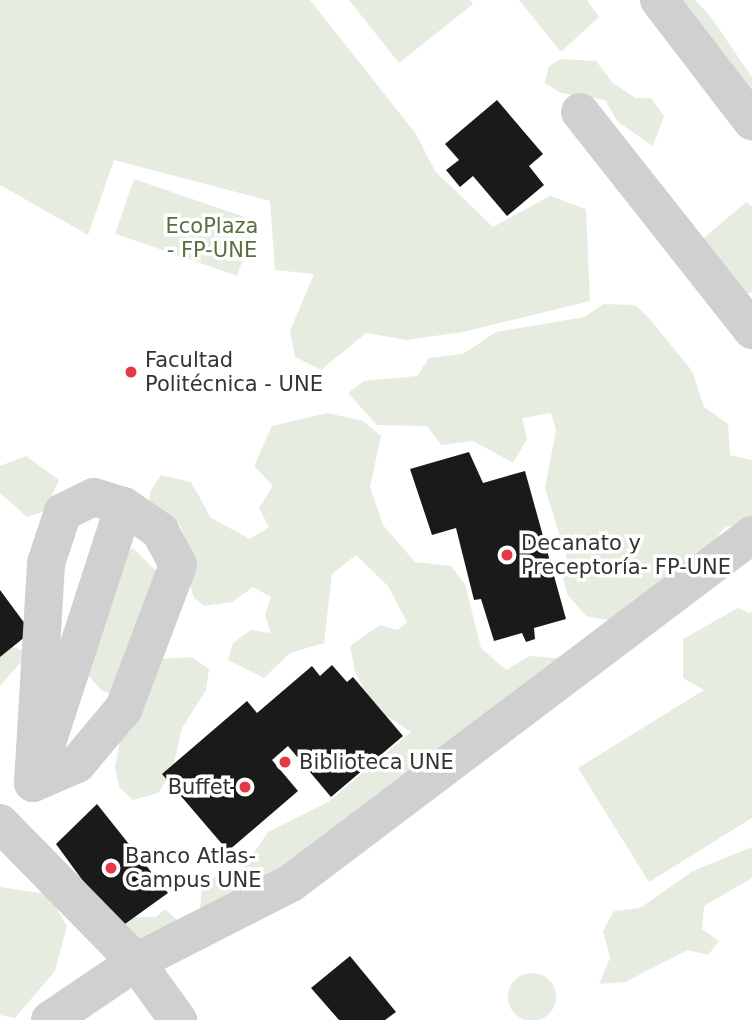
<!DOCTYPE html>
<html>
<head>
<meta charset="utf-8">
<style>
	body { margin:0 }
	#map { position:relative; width:752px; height:1020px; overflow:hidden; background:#fff; font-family:"DejaVu Sans",sans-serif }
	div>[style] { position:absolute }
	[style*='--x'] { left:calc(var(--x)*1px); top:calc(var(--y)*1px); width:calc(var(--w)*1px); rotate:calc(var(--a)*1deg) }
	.green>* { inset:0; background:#e6ecdf; transform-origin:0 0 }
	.round { border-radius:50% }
	.building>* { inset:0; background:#1a1a1a }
	.minor>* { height:38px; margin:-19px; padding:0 19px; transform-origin:19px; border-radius:19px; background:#d0d0d0 }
	.dots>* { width:19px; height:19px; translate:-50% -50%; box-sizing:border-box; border:4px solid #fff; border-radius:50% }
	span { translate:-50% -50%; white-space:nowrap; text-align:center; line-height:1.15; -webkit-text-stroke:7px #fff; paint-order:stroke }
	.park-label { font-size:21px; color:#56703f }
	.poi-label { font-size:21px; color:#333 }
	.left { translate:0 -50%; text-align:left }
	.right { translate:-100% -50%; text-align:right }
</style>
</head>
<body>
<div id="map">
	<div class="green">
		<i style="clip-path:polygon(0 0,310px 0,416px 134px,435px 171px,493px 227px,550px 196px,586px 209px,590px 301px,463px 332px,406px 340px,366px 333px,321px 370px,295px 357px,290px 331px,314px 274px,275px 270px,270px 201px,114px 160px,88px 235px,0 185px)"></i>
		<i style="clip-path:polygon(349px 0,470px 0,473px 4px,399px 63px)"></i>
		<i style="clip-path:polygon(519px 0,587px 0,599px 17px,561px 52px)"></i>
		<i style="clip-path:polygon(671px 0,695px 0,710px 16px,752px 77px,752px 104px)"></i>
		<i style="clip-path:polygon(561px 59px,596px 61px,613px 83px,636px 98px,651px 98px,664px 116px,653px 146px,618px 122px,605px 100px,561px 93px,545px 83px,549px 66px)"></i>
		<i style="left:134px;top:179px;width:129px;height:58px;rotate:19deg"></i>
		<i style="clip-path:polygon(746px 202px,752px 206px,752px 292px,740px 296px,698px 243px)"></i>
		<i style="clip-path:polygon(604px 304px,635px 305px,649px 318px,692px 371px,704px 407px,728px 424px,730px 455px,752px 460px,752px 519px,724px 528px,703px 556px,618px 622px,586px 616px,567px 594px,563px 577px,571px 572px,545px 488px,556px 430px,551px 413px,522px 418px,527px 439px,513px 463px,473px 441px,441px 445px,427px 426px,377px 425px,348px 393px,364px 381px,417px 376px,429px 358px,463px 354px,496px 332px,584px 317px)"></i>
		<i style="clip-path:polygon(327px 413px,363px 421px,381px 436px,370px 487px,383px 525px,415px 562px,451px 566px,465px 584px,481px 648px,506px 670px,530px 656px,569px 659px,298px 865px,245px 884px,217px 907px,200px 910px,202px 881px,242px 870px,268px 832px,328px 802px,411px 732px,374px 708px,355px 672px,350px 646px,380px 625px,398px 630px,407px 622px,388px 586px,356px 555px,332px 574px,324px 643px,290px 653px,264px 678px,228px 660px,233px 643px,251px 630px,271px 633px,265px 615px,271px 597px,253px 587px,232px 602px,204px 606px,194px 598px,181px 557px,186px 540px,180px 525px,148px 517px,150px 492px,161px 475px,191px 482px,211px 518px,250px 539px,269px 527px,259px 508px,273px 486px,254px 466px,272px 426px)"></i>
		<i style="clip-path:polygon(26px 456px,59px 480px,45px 511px,27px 517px,0 493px,0 466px)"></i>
		<i style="clip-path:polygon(133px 548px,159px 574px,147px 660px,192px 657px,209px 669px,206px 690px,182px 728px,172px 772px,158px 793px,133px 800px,119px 787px,115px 767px,128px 698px,102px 691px,74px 659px,93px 581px)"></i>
		<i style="clip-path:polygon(738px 608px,751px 614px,752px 608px,752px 818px,649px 882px,578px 768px,704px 690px,683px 678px,683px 639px)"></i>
		<i style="clip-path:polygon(6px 644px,29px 653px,0 686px,0 649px)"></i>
		<i style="clip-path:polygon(752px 847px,752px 878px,704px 906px,702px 929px,719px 941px,708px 955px,688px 950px,625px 982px,599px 984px,610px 958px,603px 931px,614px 911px,640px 908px,693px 871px)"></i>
		<i style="clip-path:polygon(0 887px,48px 894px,67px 926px,55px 971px,15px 1018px,0 1015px)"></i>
		<i style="clip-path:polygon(165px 909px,179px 922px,143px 947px,114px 931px,122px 917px,156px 917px)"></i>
		<i class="round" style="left:508px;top:973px;width:48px;height:48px"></i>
	</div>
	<div class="building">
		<i style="clip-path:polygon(497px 100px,543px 154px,529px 166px,544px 185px,507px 216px,473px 176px,460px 187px,446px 170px,459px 160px,445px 144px)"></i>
		<i style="clip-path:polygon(469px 452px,483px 483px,525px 471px,566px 619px,534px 628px,535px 639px,526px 642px,522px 633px,494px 641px,481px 599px,474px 600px,456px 528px,432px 535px,410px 469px)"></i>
		<i style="clip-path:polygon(0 590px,31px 632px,0 657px)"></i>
		<i style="clip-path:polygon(332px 665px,347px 682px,353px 677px,403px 736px,331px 797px,288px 746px,272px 760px,298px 791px,228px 851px,162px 774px,247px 701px,257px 713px,312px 666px,320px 676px)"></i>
		<i style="clip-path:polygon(97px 804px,168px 893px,118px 929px,56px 844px)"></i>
		<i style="clip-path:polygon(350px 956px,396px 1012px,385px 1020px,339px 1020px,311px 988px)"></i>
	</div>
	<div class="minor">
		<i style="--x:659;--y:0;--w:153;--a:52.5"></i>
		<i style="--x:580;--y:112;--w:278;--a:51.7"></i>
		<i style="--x:94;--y:497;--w:31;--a:17"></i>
		<i style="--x:124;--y:506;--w:44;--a:34.8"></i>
		<i style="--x:160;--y:531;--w:38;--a:62"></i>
		<i style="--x:178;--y:565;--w:153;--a:110.7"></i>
		<i style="--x:124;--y:708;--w:73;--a:130"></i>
		<i style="--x:77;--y:764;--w:48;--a:156.6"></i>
		<i style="--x:33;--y:783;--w:220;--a:-86.6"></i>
		<i style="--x:46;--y:563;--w:54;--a:-71.6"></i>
		<i style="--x:63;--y:512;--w:34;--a:-26"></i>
		<i style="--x:46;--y:746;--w:252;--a:-72"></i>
		<i style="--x:0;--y:823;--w:194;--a:45.6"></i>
		<i style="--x:136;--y:962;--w:174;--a:-27"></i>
		<i style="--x:291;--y:883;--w:578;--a:-37.05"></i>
		<i style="--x:50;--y:1020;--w:104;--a:-34"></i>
		<i style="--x:136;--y:962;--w:72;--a:54.1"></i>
	</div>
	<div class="dots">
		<i style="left:131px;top:372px;background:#e63946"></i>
		<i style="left:507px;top:555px;background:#e63946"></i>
		<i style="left:285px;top:762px;background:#e63946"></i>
		<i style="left:245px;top:787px;background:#e63946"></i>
		<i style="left:111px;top:868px;background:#e63946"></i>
	</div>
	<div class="park-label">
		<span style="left:212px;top:238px">EcoPlaza<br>- FP-UNE</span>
	</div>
	<div class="poi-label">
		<span class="left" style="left:145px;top:372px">Facultad<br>Politécnica - UNE</span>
		<span class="left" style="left:521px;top:555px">Decanato y<br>Preceptoría- FP-UNE</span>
		<span class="left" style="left:299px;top:762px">Biblioteca UNE</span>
		<span class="right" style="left:231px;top:787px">Buffet</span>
		<span class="left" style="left:125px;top:868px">Banco Atlas-<br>Campus UNE</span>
	</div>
</div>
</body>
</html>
